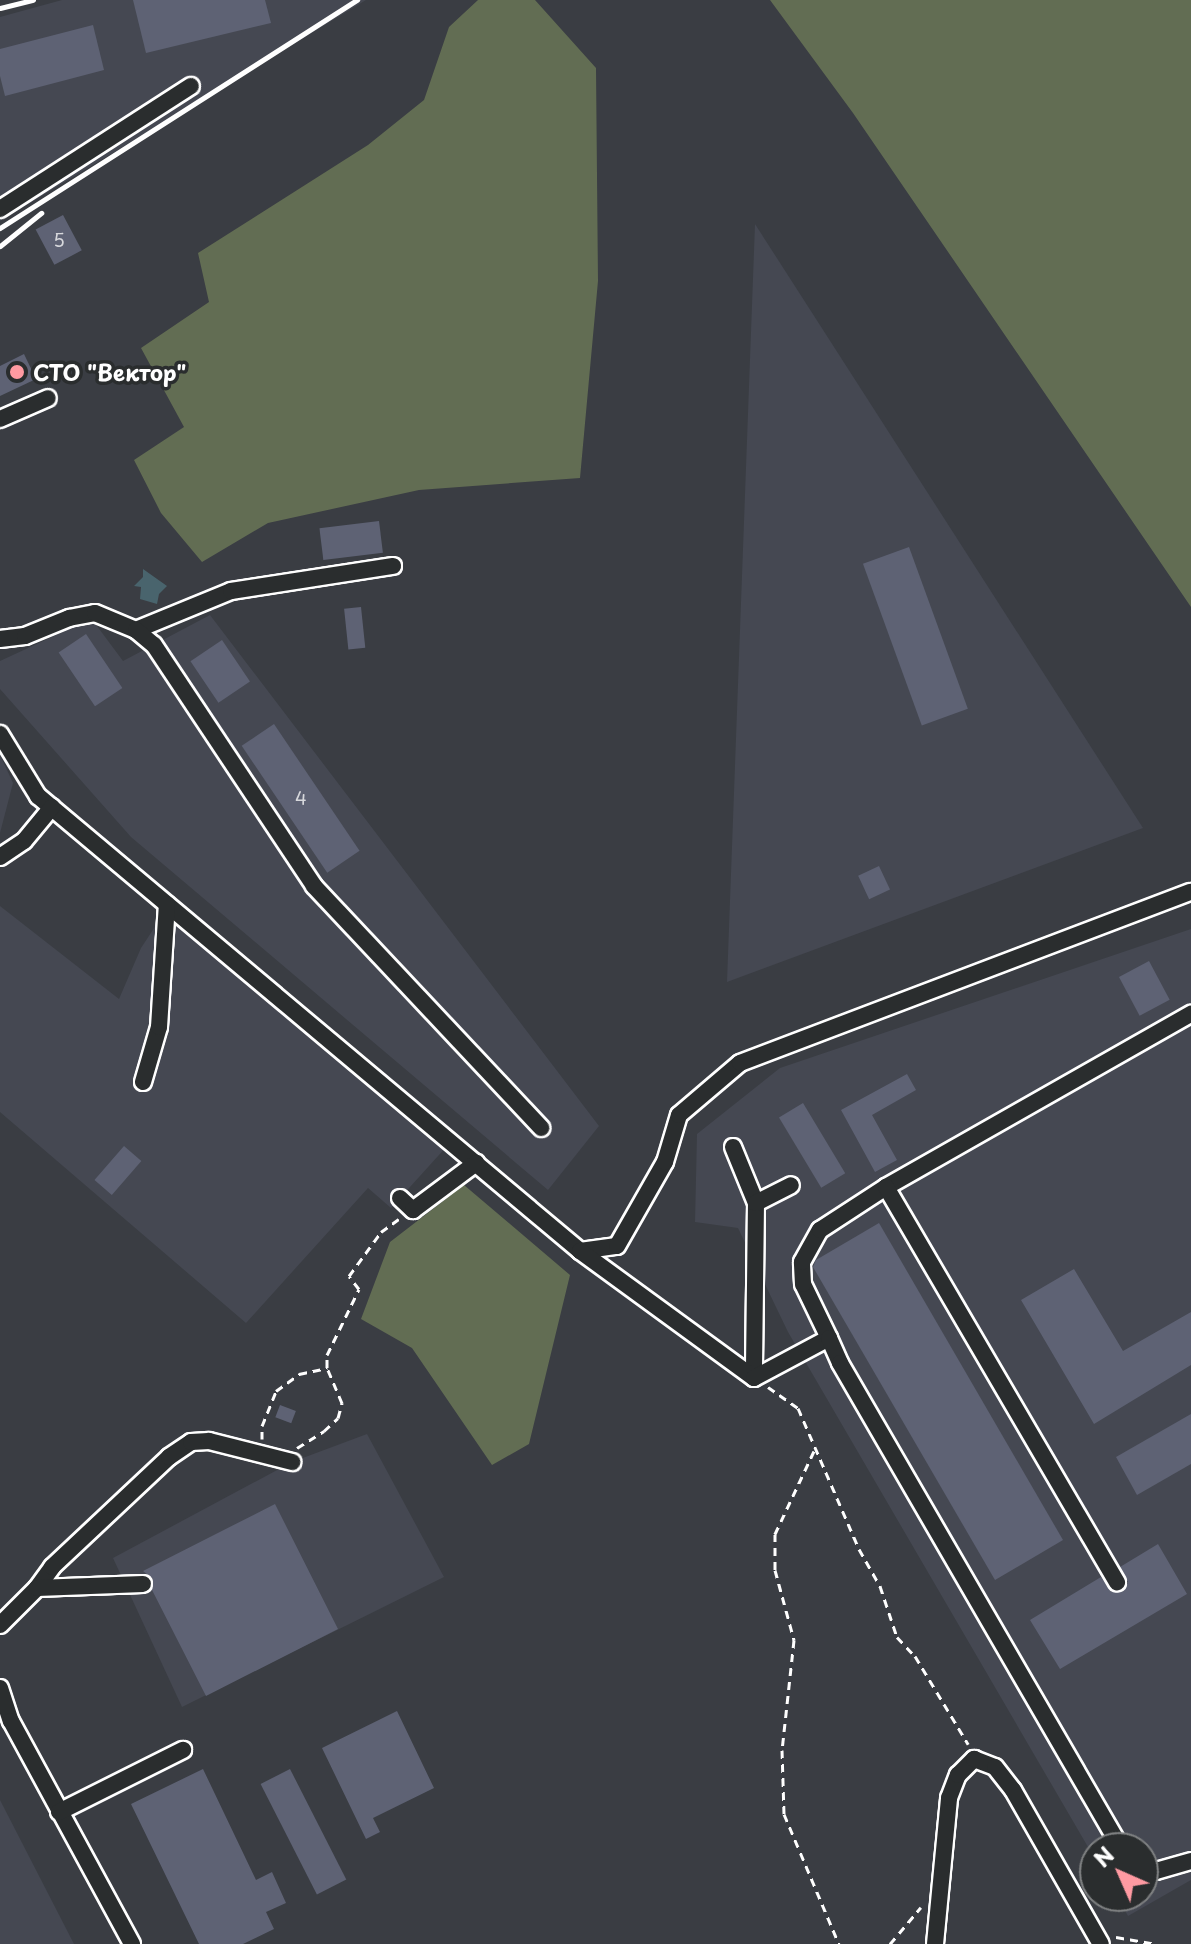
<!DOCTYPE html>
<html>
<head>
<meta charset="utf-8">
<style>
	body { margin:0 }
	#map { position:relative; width:1191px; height:1944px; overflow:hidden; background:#3a3d43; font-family:"Playpen Sans",sans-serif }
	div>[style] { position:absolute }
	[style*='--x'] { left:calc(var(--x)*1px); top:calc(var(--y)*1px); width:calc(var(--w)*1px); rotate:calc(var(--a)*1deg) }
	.built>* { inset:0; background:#454852 }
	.green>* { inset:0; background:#626d53 }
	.water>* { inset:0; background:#49646d }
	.building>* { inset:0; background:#5e6274; transform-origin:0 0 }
	.path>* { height:3px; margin-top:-1.5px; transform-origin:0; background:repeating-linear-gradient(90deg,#fff 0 8px,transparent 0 14px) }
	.roads { filter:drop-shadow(2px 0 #fff) drop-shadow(-2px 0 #fff) drop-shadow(0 2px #fff) drop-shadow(0 -2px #fff) }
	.minor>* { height:16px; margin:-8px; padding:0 8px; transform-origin:8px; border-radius:8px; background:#2a2d2e }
	.rail>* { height:5px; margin:-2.5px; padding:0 2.5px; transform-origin:2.5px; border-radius:2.5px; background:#fff }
	.dots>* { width:22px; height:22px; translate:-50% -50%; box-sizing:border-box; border:4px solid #2a2d2e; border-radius:50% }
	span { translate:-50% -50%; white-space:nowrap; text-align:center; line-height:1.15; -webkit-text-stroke:7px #2a2d2e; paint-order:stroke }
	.number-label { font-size:18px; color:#d7d8dc }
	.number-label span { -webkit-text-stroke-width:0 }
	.poi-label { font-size:22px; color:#fff; font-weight:700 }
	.left { translate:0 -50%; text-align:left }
	.north { position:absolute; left:1079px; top:1832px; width:80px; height:80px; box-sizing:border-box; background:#2a2d2e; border:2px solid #7f8182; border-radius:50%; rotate:315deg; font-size:22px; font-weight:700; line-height:32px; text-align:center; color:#fff }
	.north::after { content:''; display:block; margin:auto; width:28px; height:36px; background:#ff9aa2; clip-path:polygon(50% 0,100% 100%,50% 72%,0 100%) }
</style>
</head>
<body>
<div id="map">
	<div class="built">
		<i style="clip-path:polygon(62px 0,366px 0,0 221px,0 17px)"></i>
		<i style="clip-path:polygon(755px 224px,1143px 828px,727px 982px)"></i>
		<i style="clip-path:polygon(210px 615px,599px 1126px,548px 1190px,131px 837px,0 689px,0 661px,82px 623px,94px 622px,123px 661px)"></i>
		<i style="clip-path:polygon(0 755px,13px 783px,0 833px)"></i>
		<i style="clip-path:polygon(0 906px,119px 999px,141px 948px,164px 913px,448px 1145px,391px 1208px,368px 1188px,246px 1323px,0 1112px)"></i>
		<i style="clip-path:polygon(1191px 929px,1191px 1880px,1128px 1916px,1117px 1896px,1143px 1896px,1143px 1848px,1095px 1848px,1095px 1859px,788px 1332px,738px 1228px,695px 1222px,697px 1134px,780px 1068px)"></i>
		<i style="clip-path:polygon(367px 1434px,444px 1577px,182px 1707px,113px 1558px,292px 1462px)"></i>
		<i style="clip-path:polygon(0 1800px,74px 1944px,0 1944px)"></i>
	</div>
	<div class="green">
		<i style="clip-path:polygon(478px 0,535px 0,596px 68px,598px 281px,580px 478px,419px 490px,268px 523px,202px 562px,161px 513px,134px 460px,184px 427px,141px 348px,209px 302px,198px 253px,368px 145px,424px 100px,449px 27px)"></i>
		<i style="clip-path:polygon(770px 0,1191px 0,1191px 607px,853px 113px)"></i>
		<i style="clip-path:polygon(464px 1185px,570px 1275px,529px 1444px,492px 1465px,412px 1348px,361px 1319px,390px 1242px)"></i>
	</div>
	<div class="water">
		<i style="clip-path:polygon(143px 569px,167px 586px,159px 594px,157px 604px,140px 599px,141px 587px,134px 586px,143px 577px)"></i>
	</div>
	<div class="building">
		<i style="clip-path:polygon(133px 0,265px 0,271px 23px,146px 53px)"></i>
		<i style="clip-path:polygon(93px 25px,104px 70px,5px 96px,0 76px,0 49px)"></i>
		<i style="left:63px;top:215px;width:40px;height:31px;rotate:62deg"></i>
		<i style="clip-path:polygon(24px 354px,36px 379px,0 396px,0 366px)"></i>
		<i style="left:379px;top:521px;width:32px;height:60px;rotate:83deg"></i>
		<i style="left:909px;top:547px;width:172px;height:49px;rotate:70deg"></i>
		<i style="left:361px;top:607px;width:41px;height:17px;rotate:84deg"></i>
		<i style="left:86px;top:634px;width:65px;height:33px;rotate:56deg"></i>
		<i style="left:222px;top:640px;width:50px;height:38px;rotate:56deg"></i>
		<i style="left:274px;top:724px;width:153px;height:39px;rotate:56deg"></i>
		<i style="left:879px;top:866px;width:26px;height:23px;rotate:65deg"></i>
		<i style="left:1149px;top:961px;width:44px;height:34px;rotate:62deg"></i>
		<i style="clip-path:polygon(907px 1074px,916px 1090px,872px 1115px,897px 1160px,875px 1172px,841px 1110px)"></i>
		<i style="left:803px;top:1103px;width:82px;height:28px;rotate:59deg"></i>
		<i style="left:124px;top:1146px;width:23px;height:45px;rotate:41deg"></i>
		<i style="clip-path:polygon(879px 1223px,1063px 1540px,995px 1580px,813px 1267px,816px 1260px)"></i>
		<i style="clip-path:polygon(1074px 1269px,1123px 1351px,1191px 1312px,1191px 1365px,1094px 1424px,1021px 1300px)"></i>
		<i style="left:280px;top:1405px;width:17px;height:13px;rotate:21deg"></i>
		<i style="clip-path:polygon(1191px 1414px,1191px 1464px,1137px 1495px,1116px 1457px)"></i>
		<i style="clip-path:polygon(275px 1504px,338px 1629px,206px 1696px,152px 1590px,153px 1579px,143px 1571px)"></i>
		<i style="clip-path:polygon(1158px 1544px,1187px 1594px,1060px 1669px,1030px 1620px,1101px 1577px,1111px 1592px,1123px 1592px,1128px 1582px,1120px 1567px)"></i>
		<i style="clip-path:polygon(397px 1711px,434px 1788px,373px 1818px,380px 1832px,366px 1839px,322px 1748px)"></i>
		<i style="clip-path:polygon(203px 1769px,256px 1880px,272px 1872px,286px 1903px,266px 1912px,274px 1929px,243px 1944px,199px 1944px,131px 1804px)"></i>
		<i style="left:290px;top:1769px;width:124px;height:33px;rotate:63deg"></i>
	</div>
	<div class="path">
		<i style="--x:768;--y:1387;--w:37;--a:35"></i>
		<i style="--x:798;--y:1408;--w:154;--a:66.6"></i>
		<i style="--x:859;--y:1549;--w:43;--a:60.4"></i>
		<i style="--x:880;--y:1586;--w:54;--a:71.6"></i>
		<i style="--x:897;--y:1637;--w:26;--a:47"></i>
		<i style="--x:915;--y:1656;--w:103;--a:58.9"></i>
		<i style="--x:262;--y:1439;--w:13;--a:-90"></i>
		<i style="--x:262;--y:1426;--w:38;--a:-68"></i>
		<i style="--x:276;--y:1391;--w:29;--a:-36"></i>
		<i style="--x:299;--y:1374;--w:29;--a:-12"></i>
		<i style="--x:297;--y:1448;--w:32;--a:-32"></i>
		<i style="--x:324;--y:1431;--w:19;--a:-43"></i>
		<i style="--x:338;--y:1418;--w:16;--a:-75"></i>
		<i style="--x:342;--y:1403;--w:38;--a:-113"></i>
		<i style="--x:327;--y:1368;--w:13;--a:-90"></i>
		<i style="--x:327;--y:1355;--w:73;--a:-64.1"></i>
		<i style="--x:359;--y:1289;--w:16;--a:-128"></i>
		<i style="--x:349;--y:1276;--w:54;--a:-54"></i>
		<i style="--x:381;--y:1232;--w:22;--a:-36"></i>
		<i style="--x:814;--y:1451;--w:92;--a:115.2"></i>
		<i style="--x:775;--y:1534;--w:36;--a:90"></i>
		<i style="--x:775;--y:1570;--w:73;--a:74.8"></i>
		<i style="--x:794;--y:1640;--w:111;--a:96.2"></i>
		<i style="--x:782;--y:1750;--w:64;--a:88.2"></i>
		<i style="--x:784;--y:1814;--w:141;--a:67.1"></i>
		<i style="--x:1116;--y:1937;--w:41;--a:9.9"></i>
		<i style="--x:890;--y:1944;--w:48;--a:-50"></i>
	</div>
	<div class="roads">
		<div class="minor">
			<i style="--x:0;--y:209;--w:227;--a:-32.8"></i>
			<i style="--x:0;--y:419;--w:52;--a:-23.6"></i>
			<i style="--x:136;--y:630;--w:103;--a:-22.3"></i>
			<i style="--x:231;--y:591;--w:164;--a:-8.8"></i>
			<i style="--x:0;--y:639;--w:25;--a:-7"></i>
			<i style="--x:25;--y:636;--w:48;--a:-22.2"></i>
			<i style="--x:69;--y:618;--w:26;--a:-11"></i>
			<i style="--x:95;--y:613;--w:44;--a:22.5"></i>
			<i style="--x:136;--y:630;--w:23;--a:40"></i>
			<i style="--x:154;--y:645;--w:289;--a:56.4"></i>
			<i style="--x:314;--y:886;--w:332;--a:46.8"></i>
			<i style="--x:0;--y:734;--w:73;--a:58.5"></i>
			<i style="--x:38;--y:796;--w:708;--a:40.01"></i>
			<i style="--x:580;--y:1251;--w:37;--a:-8"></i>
			<i style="--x:617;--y:1246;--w:97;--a:-60.3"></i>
			<i style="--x:665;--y:1162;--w:49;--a:-73.4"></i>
			<i style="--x:679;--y:1115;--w:80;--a:-40.4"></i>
			<i style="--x:740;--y:1063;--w:482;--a:-20.8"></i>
			<i style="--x:0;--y:857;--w:29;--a:-34"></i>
			<i style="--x:24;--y:841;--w:44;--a:-50.5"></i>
			<i style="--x:143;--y:1082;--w:57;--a:-73.8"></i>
			<i style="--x:159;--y:1027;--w:123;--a:-86.3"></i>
			<i style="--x:733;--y:1147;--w:61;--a:67.7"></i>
			<i style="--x:756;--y:1203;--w:175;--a:90.7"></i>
			<i style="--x:886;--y:1187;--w:351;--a:-29.6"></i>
			<i style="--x:400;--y:1198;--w:18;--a:43"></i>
			<i style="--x:413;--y:1210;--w:79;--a:-36.7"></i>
			<i style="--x:756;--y:1203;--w:39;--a:-27"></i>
			<i style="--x:580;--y:1251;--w:215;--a:36.1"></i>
			<i style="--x:754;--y:1378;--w:85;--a:-28.1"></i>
			<i style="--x:829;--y:1338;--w:60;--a:-115.7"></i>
			<i style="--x:803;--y:1284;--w:22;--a:-93"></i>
			<i style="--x:802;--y:1262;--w:37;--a:-61"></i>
			<i style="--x:820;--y:1230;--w:79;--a:-33.1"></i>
			<i style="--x:886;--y:1187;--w:458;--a:59.7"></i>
			<i style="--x:829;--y:1338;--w:27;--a:66"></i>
			<i style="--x:840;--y:1363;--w:561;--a:59.91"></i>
			<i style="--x:37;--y:1588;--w:26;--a:-54"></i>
			<i style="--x:52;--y:1567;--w:161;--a:-43.2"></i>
			<i style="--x:169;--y:1457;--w:27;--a:-34"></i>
			<i style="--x:191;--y:1442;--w:18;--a:-3"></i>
			<i style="--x:209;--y:1441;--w:86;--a:14.2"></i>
			<i style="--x:0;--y:1625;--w:52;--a:-45"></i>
			<i style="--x:37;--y:1588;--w:106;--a:-2.2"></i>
			<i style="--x:0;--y:1688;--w:35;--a:72"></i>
			<i style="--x:11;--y:1721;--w:254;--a:61.5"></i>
			<i style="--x:59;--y:1812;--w:139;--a:-26.6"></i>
			<i style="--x:1143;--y:1868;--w:13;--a:13"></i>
			<i style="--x:1156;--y:1871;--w:36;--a:-16"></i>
			<i style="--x:935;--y:1944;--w:147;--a:-84.5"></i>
			<i style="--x:949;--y:1798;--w:25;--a:-69"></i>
			<i style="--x:958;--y:1775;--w:23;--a:-45"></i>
			<i style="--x:974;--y:1759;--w:22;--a:21"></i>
			<i style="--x:995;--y:1767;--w:29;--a:52"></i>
			<i style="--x:1013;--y:1790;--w:177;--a:60.3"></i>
		</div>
	</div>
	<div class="rail">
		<i style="--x:0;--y:8;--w:34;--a:-14"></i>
		<i style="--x:0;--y:228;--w:424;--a:-32.6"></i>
		<i style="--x:0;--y:246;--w:53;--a:-38.8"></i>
	</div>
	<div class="dots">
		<i style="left:17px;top:372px;background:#ff9aa2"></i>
	</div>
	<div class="number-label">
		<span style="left:59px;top:240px">5</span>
		<span style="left:301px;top:798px">4</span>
	</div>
	<div class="poi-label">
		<span class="left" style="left:33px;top:372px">СТО "Вектор"</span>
	</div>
	<div class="north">N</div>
</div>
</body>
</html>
